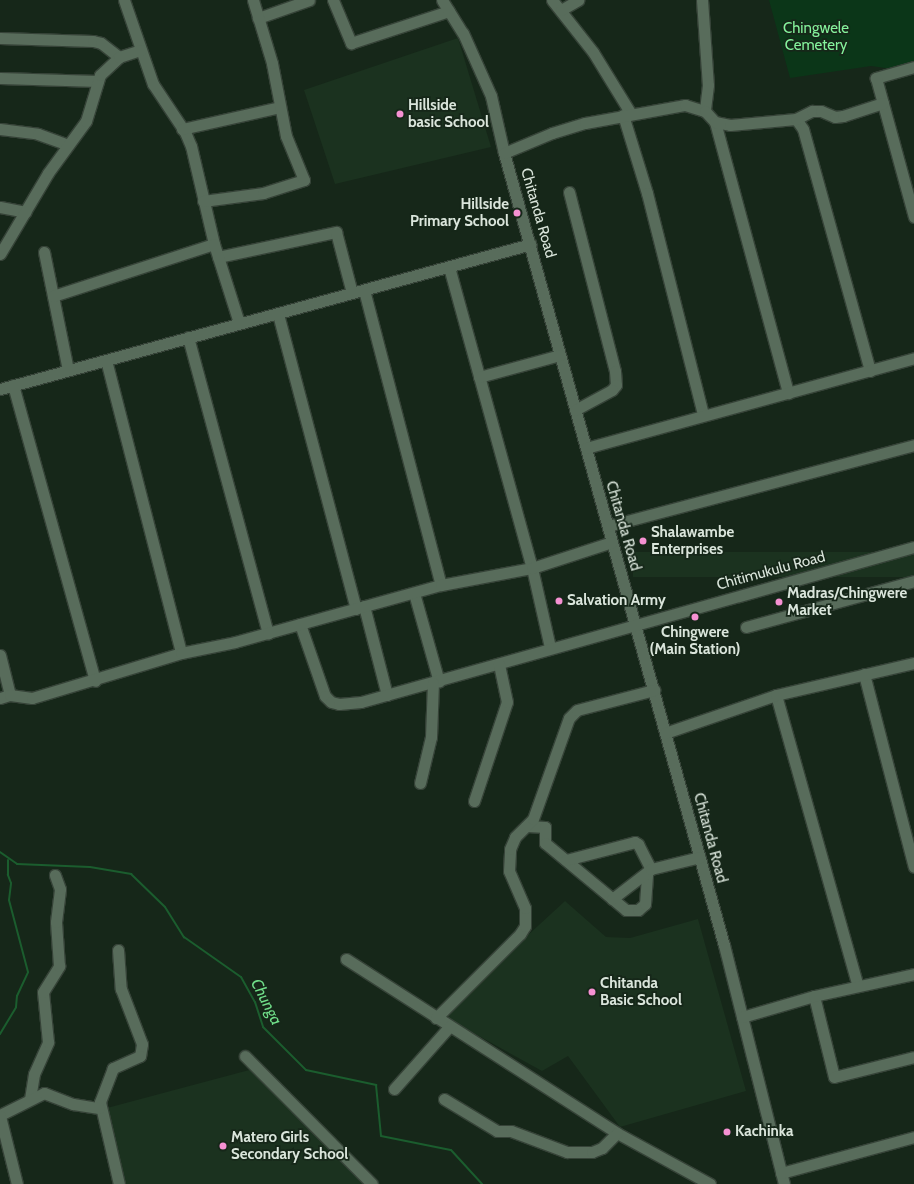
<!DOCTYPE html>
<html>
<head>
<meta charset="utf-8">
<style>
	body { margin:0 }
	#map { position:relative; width:914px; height:1184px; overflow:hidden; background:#162719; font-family:Cabin,sans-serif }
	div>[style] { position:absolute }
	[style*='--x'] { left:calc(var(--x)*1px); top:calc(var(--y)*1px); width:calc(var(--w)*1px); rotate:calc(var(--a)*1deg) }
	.built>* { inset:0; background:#1b321f; transform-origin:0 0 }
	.green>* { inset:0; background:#0b3618 }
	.stream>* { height:2px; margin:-1px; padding:0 1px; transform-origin:1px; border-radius:1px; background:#1b5d2e }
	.roads { filter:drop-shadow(1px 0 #364338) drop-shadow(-1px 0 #364338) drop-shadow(0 1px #364338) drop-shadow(0 -1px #364338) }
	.minor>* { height:11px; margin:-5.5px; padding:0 5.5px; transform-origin:5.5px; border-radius:5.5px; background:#586c5b }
	.dots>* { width:11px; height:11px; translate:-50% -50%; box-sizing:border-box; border:2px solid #162719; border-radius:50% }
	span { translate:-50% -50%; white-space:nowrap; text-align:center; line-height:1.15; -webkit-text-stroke:3.5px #162719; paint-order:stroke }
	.park-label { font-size:15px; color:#85f39c }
	.poi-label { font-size:15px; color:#dae5db; font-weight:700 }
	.left { translate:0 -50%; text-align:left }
	.right { translate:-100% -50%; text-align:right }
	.street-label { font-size:15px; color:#dae5db }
	.water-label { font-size:16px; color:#70de89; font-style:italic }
</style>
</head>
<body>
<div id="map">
	<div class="built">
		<i style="clip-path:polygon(458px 38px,491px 147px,335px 184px,304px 90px)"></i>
		<i style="left:914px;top:552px;width:25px;height:281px;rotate:90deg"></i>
		<i style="clip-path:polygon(565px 901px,606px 937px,630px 938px,698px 919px,746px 1091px,620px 1127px,568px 1056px,542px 1071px,441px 1015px)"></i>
		<i style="clip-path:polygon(253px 1069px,368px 1184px,126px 1184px,107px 1108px)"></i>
	</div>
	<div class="green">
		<i style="clip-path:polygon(769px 0,914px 0,914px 72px,871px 66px,790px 78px)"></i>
	</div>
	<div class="stream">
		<i style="--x:0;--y:852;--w:21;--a:35"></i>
		<i style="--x:17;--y:864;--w:73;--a:2.4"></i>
		<i style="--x:90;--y:867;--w:42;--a:9.7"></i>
		<i style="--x:131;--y:874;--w:47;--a:44.1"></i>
		<i style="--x:165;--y:907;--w:36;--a:58"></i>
		<i style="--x:184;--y:937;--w:70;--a:35.1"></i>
		<i style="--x:241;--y:977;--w:29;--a:61"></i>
		<i style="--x:255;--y:1002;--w:26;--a:72"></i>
		<i style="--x:263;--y:1027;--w:61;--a:45"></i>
		<i style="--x:306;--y:1070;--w:72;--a:12.1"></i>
		<i style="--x:376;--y:1085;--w:51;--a:84.4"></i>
		<i style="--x:381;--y:1136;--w:71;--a:11.3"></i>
		<i style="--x:451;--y:1150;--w:46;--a:47.6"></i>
		<i style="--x:0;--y:1034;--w:31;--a:-59"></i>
		<i style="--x:16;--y:1007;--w:11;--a:-85"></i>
		<i style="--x:17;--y:996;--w:26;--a:-65"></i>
		<i style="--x:28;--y:972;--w:74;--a:-104.8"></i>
		<i style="--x:9;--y:900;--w:17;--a:-83"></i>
		<i style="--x:11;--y:883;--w:9;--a:-111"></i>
		<i style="--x:8;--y:875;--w:15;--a:-90"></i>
	</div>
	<div class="roads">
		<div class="minor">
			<i style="--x:124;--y:0;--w:89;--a:71"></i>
			<i style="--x:153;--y:84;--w:58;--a:56.3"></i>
			<i style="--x:185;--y:132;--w:15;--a:67"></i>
			<i style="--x:191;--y:146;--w:101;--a:76.8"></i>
			<i style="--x:333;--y:0;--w:47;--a:67.3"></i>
			<i style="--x:351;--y:43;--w:103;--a:-18.1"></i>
			<i style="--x:442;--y:0;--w:39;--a:58"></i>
			<i style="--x:463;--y:33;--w:69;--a:66"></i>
			<i style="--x:491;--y:96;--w:58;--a:77.2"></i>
			<i style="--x:504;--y:153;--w:822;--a:74.48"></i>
			<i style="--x:724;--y:945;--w:246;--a:75.9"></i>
			<i style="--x:552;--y:0;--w:66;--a:51.7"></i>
			<i style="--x:593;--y:52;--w:73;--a:58.5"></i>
			<i style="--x:702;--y:0;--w:85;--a:86"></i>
			<i style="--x:708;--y:85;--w:26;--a:97"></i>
			<i style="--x:561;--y:10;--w:20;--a:-30"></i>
			<i style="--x:258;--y:18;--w:54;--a:-19.4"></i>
			<i style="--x:0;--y:38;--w:93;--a:1.8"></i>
			<i style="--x:93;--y:41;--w:8;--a:14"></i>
			<i style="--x:101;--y:43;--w:23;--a:38"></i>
			<i style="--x:914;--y:67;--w:40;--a:164"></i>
			<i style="--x:876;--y:78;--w:144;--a:74.7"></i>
			<i style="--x:0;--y:78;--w:98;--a:1.8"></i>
			<i style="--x:623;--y:115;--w:82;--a:72.9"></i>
			<i style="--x:647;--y:193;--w:229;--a:75.8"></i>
			<i style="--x:796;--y:119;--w:12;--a:55"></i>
			<i style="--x:803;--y:129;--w:251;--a:74.5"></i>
			<i style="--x:715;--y:122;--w:281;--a:74.9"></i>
			<i style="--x:0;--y:129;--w:38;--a:7"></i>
			<i style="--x:38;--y:134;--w:32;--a:20"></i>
			<i style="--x:182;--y:129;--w:100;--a:-12.7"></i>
			<i style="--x:504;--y:153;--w:52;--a:-22.6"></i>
			<i style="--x:552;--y:133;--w:34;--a:-17"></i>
			<i style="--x:585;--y:123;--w:102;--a:-10.2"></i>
			<i style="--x:685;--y:105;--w:21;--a:17"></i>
			<i style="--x:705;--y:111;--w:15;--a:48"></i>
			<i style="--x:715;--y:122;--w:15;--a:11"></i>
			<i style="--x:730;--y:125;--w:66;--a:-5.2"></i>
			<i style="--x:796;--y:119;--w:18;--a:-27"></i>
			<i style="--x:812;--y:111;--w:9;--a:0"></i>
			<i style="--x:821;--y:111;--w:15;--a:23"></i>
			<i style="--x:835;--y:117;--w:8;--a:-7"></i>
			<i style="--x:843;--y:116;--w:42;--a:-18"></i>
			<i style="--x:569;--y:192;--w:185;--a:75.6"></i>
			<i style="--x:615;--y:371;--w:14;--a:86"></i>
			<i style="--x:616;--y:385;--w:6;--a:129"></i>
			<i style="--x:612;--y:390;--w:42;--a:151.6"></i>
			<i style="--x:203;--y:201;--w:61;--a:-7.6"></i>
			<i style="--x:263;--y:193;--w:43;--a:-17.6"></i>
			<i style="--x:304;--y:180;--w:48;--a:-112.2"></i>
			<i style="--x:286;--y:136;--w:74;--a:-100.9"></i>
			<i style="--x:272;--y:63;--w:66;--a:-106.8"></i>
			<i style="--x:0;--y:207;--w:26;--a:11"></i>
			<i style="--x:44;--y:252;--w:120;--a:78.5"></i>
			<i style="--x:0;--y:254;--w:94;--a:-59.3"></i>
			<i style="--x:48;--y:173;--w:64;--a:-53.8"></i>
			<i style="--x:86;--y:121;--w:48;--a:-73.1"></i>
			<i style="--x:100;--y:75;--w:26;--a:-43"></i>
			<i style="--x:119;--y:57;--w:23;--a:-18"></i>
			<i style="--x:218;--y:257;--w:121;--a:-12"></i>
			<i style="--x:336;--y:232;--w:63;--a:75.3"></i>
			<i style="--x:449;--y:267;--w:312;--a:74.6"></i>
			<i style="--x:532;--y:568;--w:81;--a:77.2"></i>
			<i style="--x:364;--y:290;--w:305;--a:75.4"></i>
			<i style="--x:53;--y:296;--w:169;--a:-17.9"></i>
			<i style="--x:214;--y:244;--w:83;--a:72.4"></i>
			<i style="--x:278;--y:314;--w:305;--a:75.2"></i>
			<i style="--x:188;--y:337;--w:307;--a:74.9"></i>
			<i style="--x:106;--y:360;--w:302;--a:75.6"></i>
			<i style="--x:479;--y:377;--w:84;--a:-15.2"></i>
			<i style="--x:13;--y:385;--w:307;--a:74.5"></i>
			<i style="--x:0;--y:389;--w:550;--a:-15.27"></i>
			<i style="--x:586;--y:448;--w:340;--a:-15.3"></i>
			<i style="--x:608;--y:526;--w:317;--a:-14.8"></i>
			<i style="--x:414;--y:593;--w:92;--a:74.3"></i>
			<i style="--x:364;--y:606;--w:92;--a:75.5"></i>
			<i style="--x:300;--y:624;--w:76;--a:70.9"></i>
			<i style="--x:325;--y:696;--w:8;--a:45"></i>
			<i style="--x:331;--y:702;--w:8;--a:14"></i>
			<i style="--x:339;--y:704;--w:22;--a:-5"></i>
			<i style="--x:361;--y:702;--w:574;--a:-15.66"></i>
			<i style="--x:746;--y:627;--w:174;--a:-15.3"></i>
			<i style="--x:0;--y:655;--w:41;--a:76"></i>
			<i style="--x:864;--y:674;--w:199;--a:75.5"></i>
			<i style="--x:776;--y:695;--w:302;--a:74.3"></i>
			<i style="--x:0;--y:698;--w:10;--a:-17"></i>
			<i style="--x:10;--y:695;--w:22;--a:8"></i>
			<i style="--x:32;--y:698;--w:156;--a:-16.8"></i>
			<i style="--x:181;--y:653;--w:55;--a:-11.5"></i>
			<i style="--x:235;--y:642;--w:214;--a:-15.5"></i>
			<i style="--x:441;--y:585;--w:93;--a:-10.6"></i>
			<i style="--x:532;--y:568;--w:84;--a:-18"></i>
			<i style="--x:665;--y:733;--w:117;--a:-18.9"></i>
			<i style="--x:776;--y:695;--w:142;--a:-13.1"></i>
			<i style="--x:420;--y:783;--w:47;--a:-76.6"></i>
			<i style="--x:431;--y:737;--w:54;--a:-87.9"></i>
			<i style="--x:474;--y:801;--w:104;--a:-71.6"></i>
			<i style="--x:507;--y:702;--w:39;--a:-102"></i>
			<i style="--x:527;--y:826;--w:18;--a:3"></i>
			<i style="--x:545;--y:827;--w:16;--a:90"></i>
			<i style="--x:545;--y:843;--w:105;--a:39.6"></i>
			<i style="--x:626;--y:910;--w:12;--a:0"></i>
			<i style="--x:638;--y:910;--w:9;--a:-41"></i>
			<i style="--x:645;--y:904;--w:32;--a:-86"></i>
			<i style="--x:566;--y:860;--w:71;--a:-14.6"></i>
			<i style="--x:635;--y:842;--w:4;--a:34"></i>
			<i style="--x:638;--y:844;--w:28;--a:63"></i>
			<i style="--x:612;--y:899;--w:49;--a:-37.6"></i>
			<i style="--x:651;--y:869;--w:50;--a:-13.8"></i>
			<i style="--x:118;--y:950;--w:39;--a:86"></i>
			<i style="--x:121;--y:989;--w:59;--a:69.1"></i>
			<i style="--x:142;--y:1044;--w:12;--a:99"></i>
			<i style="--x:140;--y:1056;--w:30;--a:156"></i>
			<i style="--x:113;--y:1068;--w:36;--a:111"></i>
			<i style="--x:100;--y:1102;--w:84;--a:77"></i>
			<i style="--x:346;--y:959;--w:322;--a:32.7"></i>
			<i style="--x:617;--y:1133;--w:106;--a:28.7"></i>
			<i style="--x:814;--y:996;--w:83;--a:76.1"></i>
			<i style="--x:834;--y:1077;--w:82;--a:-14"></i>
			<i style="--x:742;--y:1017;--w:75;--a:-16.3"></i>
			<i style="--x:814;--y:996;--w:102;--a:-12.4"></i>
			<i style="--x:436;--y:1018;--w:119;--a:-45"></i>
			<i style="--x:520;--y:934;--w:9;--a:-58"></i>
			<i style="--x:525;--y:926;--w:18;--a:-90"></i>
			<i style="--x:525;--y:908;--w:40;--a:-113.4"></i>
			<i style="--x:509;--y:871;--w:22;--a:-87"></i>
			<i style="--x:510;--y:849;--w:13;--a:-67"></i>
			<i style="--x:515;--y:837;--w:25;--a:-45"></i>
			<i style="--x:533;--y:819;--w:107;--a:-70.4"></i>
			<i style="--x:569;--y:718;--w:11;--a:-45"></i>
			<i style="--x:577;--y:710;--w:80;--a:-14.6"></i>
			<i style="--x:245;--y:1056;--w:180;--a:45.2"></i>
			<i style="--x:394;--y:1089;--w:84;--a:-48.4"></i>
			<i style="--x:30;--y:1099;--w:25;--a:-81"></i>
			<i style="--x:34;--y:1074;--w:35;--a:-66"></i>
			<i style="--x:48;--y:1042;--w:50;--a:-95.7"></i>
			<i style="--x:43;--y:992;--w:31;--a:-58"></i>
			<i style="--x:59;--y:966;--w:44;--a:-93.9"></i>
			<i style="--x:56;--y:922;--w:33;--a:-83"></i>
			<i style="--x:60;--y:889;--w:15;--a:-110"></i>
			<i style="--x:444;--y:1099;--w:62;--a:31.1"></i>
			<i style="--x:497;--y:1131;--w:14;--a:0"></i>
			<i style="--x:511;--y:1131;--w:60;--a:20.6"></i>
			<i style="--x:567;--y:1152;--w:25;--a:0"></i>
			<i style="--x:592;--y:1152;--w:11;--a:-22"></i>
			<i style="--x:602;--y:1148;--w:21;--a:-45"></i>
			<i style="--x:0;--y:1115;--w:49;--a:-26.6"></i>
			<i style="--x:44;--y:1093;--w:31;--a:21"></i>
			<i style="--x:73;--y:1104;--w:26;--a:9"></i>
			<i style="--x:0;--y:1116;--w:70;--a:76"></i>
			<i style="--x:781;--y:1173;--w:138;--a:-15.1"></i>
		</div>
	</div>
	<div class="dots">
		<i style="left:400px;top:114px;background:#f591d2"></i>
		<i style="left:517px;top:213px;background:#f591d2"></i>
		<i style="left:643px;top:541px;background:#f591d2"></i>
		<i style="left:559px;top:601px;background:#f591d2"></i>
		<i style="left:779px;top:602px;background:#f591d2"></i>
		<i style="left:695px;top:617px;background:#f591d2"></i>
		<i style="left:592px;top:992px;background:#f591d2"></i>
		<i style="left:727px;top:1132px;background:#f591d2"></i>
		<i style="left:223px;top:1146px;background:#f591d2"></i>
	</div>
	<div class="park-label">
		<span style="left:816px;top:37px">Chingwele<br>Cemetery</span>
	</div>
	<div class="poi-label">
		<span class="left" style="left:408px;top:114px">Hillside<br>basic School</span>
		<span class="right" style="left:509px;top:213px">Hillside<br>Primary School</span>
		<span class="left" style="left:651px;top:541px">Shalawambe<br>Enterprises</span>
		<span class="left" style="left:787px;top:602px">Madras/Chingwere<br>Market</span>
		<span class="left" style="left:567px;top:601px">Salvation Army</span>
		<span style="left:695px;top:641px">Chingwere<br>(Main Station)</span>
		<span class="left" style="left:600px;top:992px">Chitanda<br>Basic School</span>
		<span class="left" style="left:735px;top:1132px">Kachinka</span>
		<span class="left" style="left:231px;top:1146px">Matero Girls<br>Secondary School</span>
	</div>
	<div class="street-label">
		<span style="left:538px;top:213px;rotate:74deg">Chitanda Road</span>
		<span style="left:623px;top:526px;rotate:74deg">Chitanda Road</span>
		<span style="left:771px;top:571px;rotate:-15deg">Chitimukulu Road</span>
		<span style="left:710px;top:838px;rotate:75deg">Chitanda Road</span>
	</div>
	<div class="water-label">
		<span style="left:266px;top:1002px;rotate:63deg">Chunga</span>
	</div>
</div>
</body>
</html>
